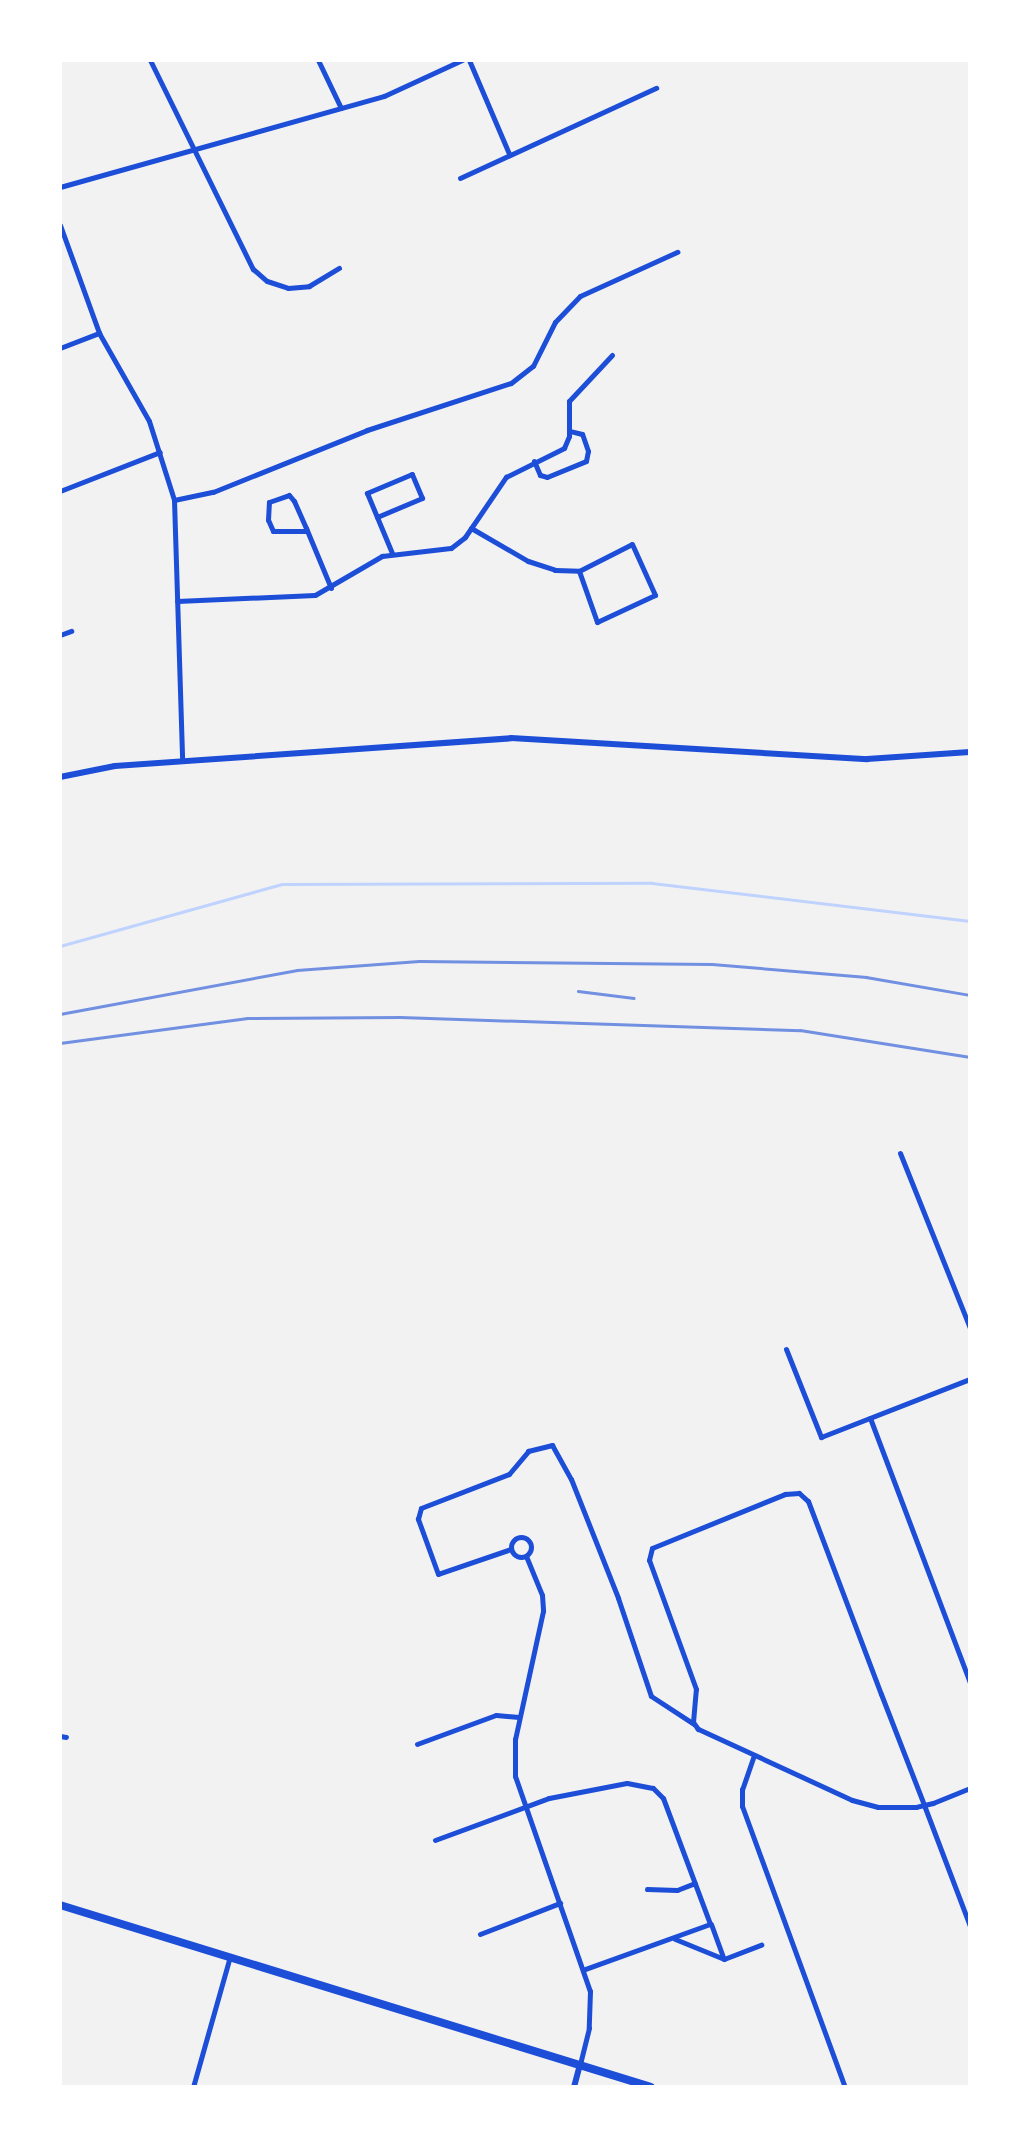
<!DOCTYPE html>
<html>
<head>
<meta charset="utf-8">
<style>
	body { margin:0 }
	#map { position:relative; width:1030px; height:2147px; overflow:hidden; background:#f2f2f2; font-family:Lato,sans-serif }
	div>[style] { position:absolute }
	[style*='--x'] { left:calc(var(--x)*1px); top:calc(var(--y)*1px); width:calc(var(--w)*1px); rotate:calc(var(--a)*1deg) }
	.stream>* { height:2.5px; margin:-1.25px; padding:0 1.25px; transform-origin:1.25px; border-radius:1.25px; background:#bfd3fe }
	.minor>* { height:5px; margin:-2.5px; padding:0 2.5px; transform-origin:2.5px; border-radius:2.5px; background:#1d4ed8 }
	.minor>.ring { margin:-2.5px; padding:0; box-sizing:content-box; background:none; border:5px solid #1d4ed8; border-radius:50% }
	.tertiary>* { height:6px; margin:-3px; padding:0 3px; transform-origin:3px; border-radius:3px; background:#1d4ed8 }
	.secondary>* { height:8px; margin:-4px; padding:0 4px; transform-origin:4px; border-radius:4px; background:#1d4ed8 }
	.rail>* { height:2.5px; margin:-1.25px; padding:0 1.25px; transform-origin:1.25px; border-radius:1.25px; background:#7290e2 }
	span { translate:-50% -50%; white-space:nowrap; text-align:center; line-height:1.15; -webkit-text-stroke:10px #fff; paint-order:stroke }
	.frame { position:absolute; inset:0; border:62px solid #fff; pointer-events:none }
</style>
</head>
<body>
<div id="map">
	<div class="stream">
		<i style="--x:60;--y:946;--w:230;--a:-15.6"></i>
		<i style="--x:282;--y:884;--w:370;--a:-0.2"></i>
		<i style="--x:652;--y:883;--w:320;--a:6.8"></i>
	</div>
	<div class="minor">
		<i style="--x:150;--y:60;--w:233;--a:63.8"></i>
		<i style="--x:253;--y:269;--w:18;--a:41"></i>
		<i style="--x:267;--y:281;--w:22;--a:18"></i>
		<i style="--x:288;--y:288;--w:21;--a:-5"></i>
		<i style="--x:309;--y:286;--w:35;--a:-31"></i>
		<i style="--x:318;--y:60;--w:53;--a:64.4"></i>
		<i style="--x:469;--y:60;--w:102;--a:66.9"></i>
		<i style="--x:460;--y:178;--w:216;--a:-24.7"></i>
		<i style="--x:60;--y:187;--w:337;--a:-15.7"></i>
		<i style="--x:384;--y:96;--w:86;--a:-24.8"></i>
		<i style="--x:60;--y:225;--w:115;--a:70.1"></i>
		<i style="--x:99;--y:333;--w:101;--a:60.4"></i>
		<i style="--x:149;--y:421;--w:83;--a:72.4"></i>
		<i style="--x:174;--y:500;--w:261;--a:88.2"></i>
		<i style="--x:60;--y:348;--w:42;--a:-21"></i>
		<i style="--x:534;--y:461;--w:15;--a:67"></i>
		<i style="--x:540;--y:475;--w:7;--a:16"></i>
		<i style="--x:547;--y:477;--w:42;--a:-22.3"></i>
		<i style="--x:586;--y:461;--w:10;--a:-79"></i>
		<i style="--x:588;--y:451;--w:18;--a:-109"></i>
		<i style="--x:582;--y:434;--w:12;--a:-166"></i>
		<i style="--x:60;--y:491;--w:107;--a:-21.3"></i>
		<i style="--x:174;--y:500;--w:40;--a:-12"></i>
		<i style="--x:213;--y:492;--w:166;--a:-21.9"></i>
		<i style="--x:367;--y:430;--w:151;--a:-18.1"></i>
		<i style="--x:511;--y:383;--w:28;--a:-38"></i>
		<i style="--x:533;--y:366;--w:49;--a:-63.4"></i>
		<i style="--x:555;--y:322;--w:36;--a:-46"></i>
		<i style="--x:580;--y:296;--w:107;--a:-24.4"></i>
		<i style="--x:377;--y:517;--w:49;--a:-22.9"></i>
		<i style="--x:422;--y:498;--w:26;--a:-113"></i>
		<i style="--x:412;--y:474;--w:49;--a:157.1"></i>
		<i style="--x:367;--y:493;--w:65;--a:67.4"></i>
		<i style="--x:471;--y:528;--w:66;--a:30.1"></i>
		<i style="--x:528;--y:561;--w:28;--a:18"></i>
		<i style="--x:555;--y:570;--w:24;--a:2"></i>
		<i style="--x:579;--y:571;--w:59;--a:-27"></i>
		<i style="--x:632;--y:544;--w:56;--a:65.7"></i>
		<i style="--x:655;--y:595;--w:64;--a:155"></i>
		<i style="--x:597;--y:622;--w:54;--a:-109.4"></i>
		<i style="--x:307;--y:531;--w:34;--a:180"></i>
		<i style="--x:273;--y:531;--w:12;--a:-114"></i>
		<i style="--x:268;--y:520;--w:18;--a:-87"></i>
		<i style="--x:269;--y:502;--w:21;--a:-19"></i>
		<i style="--x:289;--y:495;--w:8;--a:50"></i>
		<i style="--x:294;--y:501;--w:30;--a:66"></i>
		<i style="--x:306;--y:528;--w:65;--a:67.4"></i>
		<i style="--x:177;--y:601;--w:138;--a:-2.5"></i>
		<i style="--x:315;--y:595;--w:78;--a:-30.2"></i>
		<i style="--x:382;--y:556;--w:69;--a:-6.6"></i>
		<i style="--x:451;--y:548;--w:18;--a:-38"></i>
		<i style="--x:465;--y:537;--w:73;--a:-55.7"></i>
		<i style="--x:506;--y:477;--w:65;--a:-26.6"></i>
		<i style="--x:564;--y:448;--w:13;--a:-67"></i>
		<i style="--x:569;--y:436;--w:35;--a:-90"></i>
		<i style="--x:569;--y:401;--w:63;--a:-46.9"></i>
		<i style="--x:60;--y:635;--w:12;--a:-20"></i>
		<i style="--x:900;--y:1153;--w:188;--a:68.2"></i>
		<i style="--x:786;--y:1349;--w:95;--a:68.3"></i>
		<i style="--x:821;--y:1437;--w:160;--a:-21.3"></i>
		<i style="--x:870;--y:1418;--w:282;--a:69.3"></i>
		<i class="ring" style="left:511px;top:1537px;width:15px;height:15px"></i>
		<i style="--x:511;--y:1549;--w:77;--a:161.1"></i>
		<i style="--x:438;--y:1574;--w:59;--a:-110"></i>
		<i style="--x:418;--y:1519;--w:11;--a:-75"></i>
		<i style="--x:421;--y:1508;--w:94;--a:-21.1"></i>
		<i style="--x:509;--y:1474;--w:30;--a:-50"></i>
		<i style="--x:528;--y:1451;--w:25;--a:-14"></i>
		<i style="--x:552;--y:1445;--w:39;--a:61"></i>
		<i style="--x:571;--y:1479;--w:128;--a:68.4"></i>
		<i style="--x:618;--y:1598;--w:103;--a:71.4"></i>
		<i style="--x:651;--y:1696;--w:51;--a:33.1"></i>
		<i style="--x:526;--y:1556;--w:42;--a:67.7"></i>
		<i style="--x:542;--y:1595;--w:16;--a:86"></i>
		<i style="--x:543;--y:1611;--w:131;--a:102.3"></i>
		<i style="--x:515;--y:1739;--w:37;--a:90"></i>
		<i style="--x:515;--y:1776;--w:228;--a:70.8"></i>
		<i style="--x:590;--y:1991;--w:37;--a:92"></i>
		<i style="--x:589;--y:2028;--w:38;--a:104"></i>
		<i style="--x:60;--y:1736;--w:6;--a:9"></i>
		<i style="--x:417;--y:1744;--w:84;--a:-20.2"></i>
		<i style="--x:496;--y:1715;--w:23;--a:5"></i>
		<i style="--x:754;--y:1755;--w:36;--a:109"></i>
		<i style="--x:742;--y:1789;--w:17;--a:90"></i>
		<i style="--x:742;--y:1806;--w:299;--a:69.9"></i>
		<i style="--x:970;--y:1788;--w:40;--a:158"></i>
		<i style="--x:933;--y:1803;--w:9;--a:167"></i>
		<i style="--x:924;--y:1805;--w:8;--a:166"></i>
		<i style="--x:916;--y:1807;--w:38;--a:180"></i>
		<i style="--x:878;--y:1807;--w:27;--a:-165"></i>
		<i style="--x:852;--y:1800;--w:170;--a:-155.2"></i>
		<i style="--x:698;--y:1729;--w:9;--a:-126"></i>
		<i style="--x:693;--y:1722;--w:33;--a:-85"></i>
		<i style="--x:696;--y:1689;--w:137;--a:-110"></i>
		<i style="--x:649;--y:1560;--w:12;--a:-76"></i>
		<i style="--x:652;--y:1548;--w:144;--a:-22.1"></i>
		<i style="--x:785;--y:1494;--w:14;--a:-4"></i>
		<i style="--x:799;--y:1493;--w:12;--a:42"></i>
		<i style="--x:808;--y:1501;--w:206;--a:69.3"></i>
		<i style="--x:881;--y:1694;--w:119;--a:68.8"></i>
		<i style="--x:924;--y:1805;--w:129;--a:69.2"></i>
		<i style="--x:435;--y:1840;--w:121;--a:-20.2"></i>
		<i style="--x:549;--y:1798;--w:79;--a:-10.9"></i>
		<i style="--x:627;--y:1783;--w:26;--a:11"></i>
		<i style="--x:653;--y:1788;--w:14;--a:45"></i>
		<i style="--x:663;--y:1798;--w:134;--a:69.5"></i>
		<i style="--x:710;--y:1924;--w:133;--a:160.2"></i>
		<i style="--x:647;--y:1889;--w:30;--a:2"></i>
		<i style="--x:677;--y:1890;--w:19;--a:-21"></i>
		<i style="--x:711;--y:1924;--w:37;--a:70"></i>
		<i style="--x:480;--y:1934;--w:86;--a:-21.2"></i>
		<i style="--x:675;--y:1939;--w:53;--a:22.2"></i>
		<i style="--x:724;--y:1959;--w:40;--a:-21"></i>
		<i style="--x:193;--y:2087;--w:136;--a:-74.2"></i>
	</div>
	<div class="tertiary">
		<i style="--x:60;--y:777;--w:56;--a:-11.3"></i>
		<i style="--x:115;--y:766;--w:397;--a:-4"></i>
		<i style="--x:511;--y:738;--w:357;--a:3.4"></i>
		<i style="--x:867;--y:759;--w:103;--a:-3.9"></i>
		<i style="--x:574;--y:2087;--w:23;--a:-75"></i>
	</div>
	<div class="secondary">
		<i style="--x:60;--y:1905;--w:618;--a:17.12"></i>
	</div>
	<div class="rail">
		<i style="--x:578;--y:991;--w:56;--a:7.1"></i>
		<i style="--x:60;--y:1014;--w:241;--a:-10.5"></i>
		<i style="--x:297;--y:970;--w:122;--a:-4.2"></i>
		<i style="--x:419;--y:961;--w:293;--a:0.6"></i>
		<i style="--x:712;--y:964;--w:155;--a:4.8"></i>
		<i style="--x:866;--y:977;--w:106;--a:9.8"></i>
		<i style="--x:60;--y:1043;--w:189;--a:-7.6"></i>
		<i style="--x:247;--y:1018;--w:153;--a:-0.4"></i>
		<i style="--x:400;--y:1017;--w:400;--a:1.9"></i>
		<i style="--x:800;--y:1030;--w:172;--a:9"></i>
	</div>
	<div class="frame"></div>
</div>
</body>
</html>
